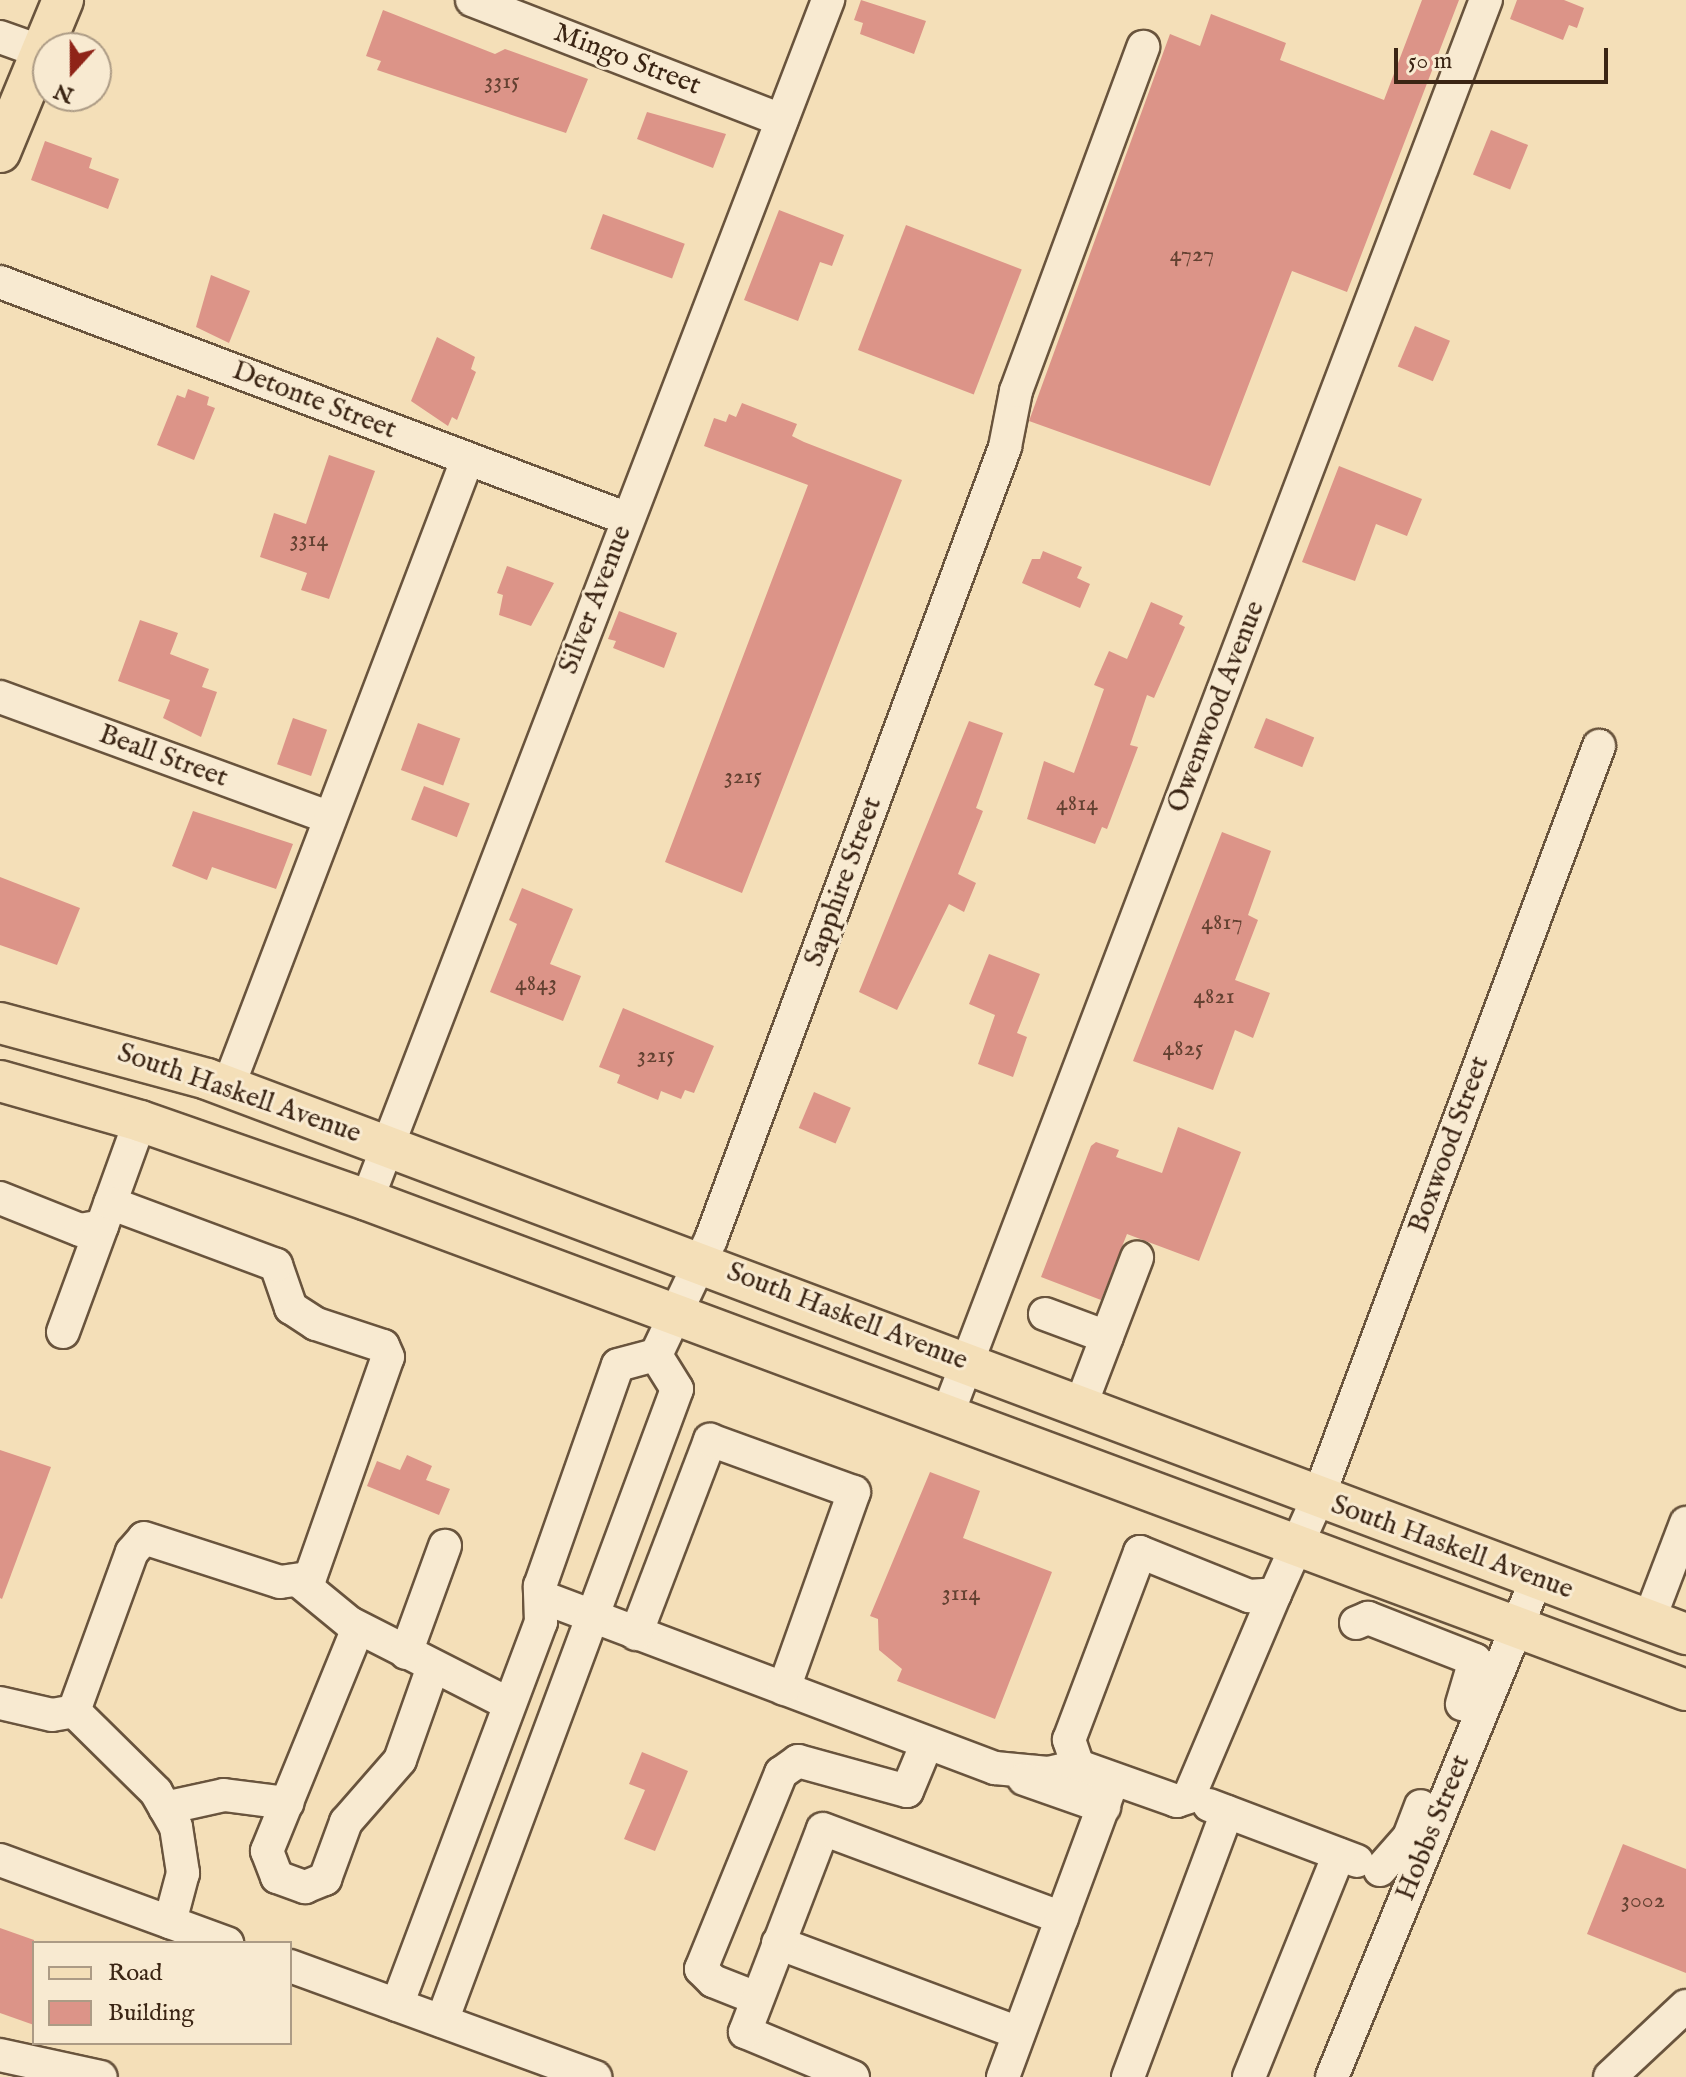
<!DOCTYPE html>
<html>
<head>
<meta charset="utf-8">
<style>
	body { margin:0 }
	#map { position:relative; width:1686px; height:2077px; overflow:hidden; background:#f4dfb8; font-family:"IM FELL English",serif }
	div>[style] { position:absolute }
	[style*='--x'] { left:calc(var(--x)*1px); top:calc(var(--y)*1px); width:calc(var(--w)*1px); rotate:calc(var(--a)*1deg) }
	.building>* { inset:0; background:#dc9488; transform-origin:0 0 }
	.roads { filter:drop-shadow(2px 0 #69543d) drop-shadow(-2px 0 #69543d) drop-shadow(0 2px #69543d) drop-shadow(0 -2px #69543d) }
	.minor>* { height:32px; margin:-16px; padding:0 16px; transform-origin:16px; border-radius:16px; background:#f8ead1 }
	.major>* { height:40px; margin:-20px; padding:0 20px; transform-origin:20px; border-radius:20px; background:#f4dfb8 }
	span { translate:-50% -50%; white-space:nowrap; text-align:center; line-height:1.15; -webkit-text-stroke:6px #f8ead1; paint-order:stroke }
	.number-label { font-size:24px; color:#634131 }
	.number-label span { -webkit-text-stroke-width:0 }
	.street-label { font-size:28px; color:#3b2514 }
	.legend { position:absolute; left:32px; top:1941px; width:260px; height:104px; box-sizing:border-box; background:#f8ead1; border:2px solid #ac9b85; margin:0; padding:10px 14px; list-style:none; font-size:24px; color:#3b2514 }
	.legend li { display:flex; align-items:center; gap:16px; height:40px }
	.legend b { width:40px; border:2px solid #ac9b85 }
	.north { position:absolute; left:32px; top:32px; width:80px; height:80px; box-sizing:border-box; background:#f8ead1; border:2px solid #ac9b85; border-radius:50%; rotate:201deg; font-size:22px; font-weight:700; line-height:32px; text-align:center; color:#3b2514 }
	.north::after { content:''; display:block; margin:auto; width:28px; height:36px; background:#8f2418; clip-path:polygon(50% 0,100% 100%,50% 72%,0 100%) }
	.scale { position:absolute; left:1394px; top:48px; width:214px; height:36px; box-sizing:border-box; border:4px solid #3b2514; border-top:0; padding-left:10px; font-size:24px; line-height:28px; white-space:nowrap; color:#3b2514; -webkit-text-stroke:6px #f8ead1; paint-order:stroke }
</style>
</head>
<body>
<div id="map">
	<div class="building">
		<i style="clip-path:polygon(861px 0,926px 21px,914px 54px,860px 34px,863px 23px,854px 20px)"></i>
		<i style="clip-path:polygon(1422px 0,1459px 0,1347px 292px,1292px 271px,1210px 486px,1029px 421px,1170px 34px,1200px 46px,1211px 14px,1286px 43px,1280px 60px,1384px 100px)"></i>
		<i style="clip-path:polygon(1517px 0,1564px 0,1584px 8px,1577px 28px,1569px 25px,1563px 40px,1510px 19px)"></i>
		<i style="clip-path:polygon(383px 10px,495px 54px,505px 49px,588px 79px,566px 133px,377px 70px,381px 61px,366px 56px)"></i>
		<i style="clip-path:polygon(647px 112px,726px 134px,713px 168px,637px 139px)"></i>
		<i style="left:1491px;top:130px;width:40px;height:48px;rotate:22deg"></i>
		<i style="clip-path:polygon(45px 141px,92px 158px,89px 168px,119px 179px,108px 209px,31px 180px)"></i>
		<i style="clip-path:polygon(779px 210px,844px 235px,832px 266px,820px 262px,798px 321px,744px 300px)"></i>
		<i style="left:603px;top:214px;width:87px;height:37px;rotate:20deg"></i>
		<i style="left:906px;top:225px;width:124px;height:134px;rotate:21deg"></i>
		<i style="clip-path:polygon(211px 275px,250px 291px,229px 343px,196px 327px)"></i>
		<i style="left:1415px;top:326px;width:38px;height:44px;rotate:23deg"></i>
		<i style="clip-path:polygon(437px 337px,475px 357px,471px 369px,476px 372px,457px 420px,452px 417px,448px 426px,411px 401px)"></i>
		<i style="clip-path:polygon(188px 389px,209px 397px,207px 405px,215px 408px,194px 460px,157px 445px,177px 395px,185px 398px)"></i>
		<i style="clip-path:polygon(742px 403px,797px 424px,792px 436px,804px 442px,902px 480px,742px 893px,665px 862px,808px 485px,704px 446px,714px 418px,726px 422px,729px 414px,736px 417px)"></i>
		<i style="clip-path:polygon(329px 455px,375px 471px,329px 599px,301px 590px,307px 573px,260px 557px,274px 513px,306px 524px)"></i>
		<i style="clip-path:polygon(1339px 466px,1422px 499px,1407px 536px,1376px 524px,1355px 581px,1302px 562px)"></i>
		<i style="clip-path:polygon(1043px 551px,1082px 567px,1077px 578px,1090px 584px,1080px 608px,1022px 583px,1032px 559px,1040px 559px)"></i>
		<i style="clip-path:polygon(507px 566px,554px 583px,531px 626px,499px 615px,503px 595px,497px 593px)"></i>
		<i style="clip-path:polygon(1151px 602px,1183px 616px,1179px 624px,1185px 627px,1154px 698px,1147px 695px,1130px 745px,1138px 747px,1107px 829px,1102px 827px,1095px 844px,1027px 819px,1044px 761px,1074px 773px,1104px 689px,1094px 685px,1109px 651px,1127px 659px)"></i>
		<i style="clip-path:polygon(619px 611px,677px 633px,664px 668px,613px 648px,616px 641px,608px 639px)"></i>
		<i style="clip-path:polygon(140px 620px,178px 633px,170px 654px,209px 669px,202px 687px,217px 692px,201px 737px,163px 718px,170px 700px,118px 681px)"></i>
		<i style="left:293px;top:718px;width:36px;height:49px;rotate:19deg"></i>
		<i style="left:1266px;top:718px;width:52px;height:32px;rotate:22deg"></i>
		<i style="clip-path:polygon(969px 721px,1003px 733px,976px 808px,983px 811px,958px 874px,976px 883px,964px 912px,949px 904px,897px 1010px,859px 992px)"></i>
		<i style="left:418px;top:723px;width:45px;height:50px;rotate:20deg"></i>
		<i style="left:424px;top:786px;width:49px;height:36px;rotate:21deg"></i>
		<i style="clip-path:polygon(193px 811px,293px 844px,276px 889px,212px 867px,207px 880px,172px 866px)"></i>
		<i style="clip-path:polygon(1222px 832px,1271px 851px,1248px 915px,1258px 920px,1235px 980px,1270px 993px,1253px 1038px,1235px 1030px,1213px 1090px,1133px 1061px)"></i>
		<i style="clip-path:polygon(0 877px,80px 908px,57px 965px,0 945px)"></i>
		<i style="clip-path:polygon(522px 888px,573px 909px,550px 964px,581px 976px,563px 1021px,490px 992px,517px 924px,509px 920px)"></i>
		<i style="clip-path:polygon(989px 954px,1040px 974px,1017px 1033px,1027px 1037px,1013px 1077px,978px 1064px,995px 1015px,969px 1004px)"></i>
		<i style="clip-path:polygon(623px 1008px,714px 1046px,694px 1093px,685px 1090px,681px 1099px,661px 1091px,658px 1100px,617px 1083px,620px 1075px,599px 1067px)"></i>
		<i style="left:814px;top:1092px;width:40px;height:39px;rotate:23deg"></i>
		<i style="clip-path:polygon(1178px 1127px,1241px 1152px,1199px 1261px,1127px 1234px,1101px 1300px,1041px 1277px,1091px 1146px,1096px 1142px,1119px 1150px,1116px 1157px,1162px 1173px)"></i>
		<i style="clip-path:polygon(0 1450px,51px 1467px,2px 1599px,0 1598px)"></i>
		<i style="clip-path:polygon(407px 1455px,432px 1466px,426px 1480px,450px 1489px,439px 1515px,367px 1486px,377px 1461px,400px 1470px)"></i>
		<i style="clip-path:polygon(930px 1472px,980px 1491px,963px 1538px,1052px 1572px,995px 1719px,897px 1681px,902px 1669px,879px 1650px,878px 1619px,870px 1616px)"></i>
		<i style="clip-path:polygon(642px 1752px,688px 1771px,655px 1851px,624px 1839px,645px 1790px,629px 1784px)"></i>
		<i style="clip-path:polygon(1623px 1844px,1686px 1869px,1686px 1973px,1587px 1934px)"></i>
		<i style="clip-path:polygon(0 1928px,34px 1940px,34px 2025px,0 2013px)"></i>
	</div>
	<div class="roads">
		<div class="minor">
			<i style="--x:472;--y:0;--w:332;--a:21.2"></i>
			<i style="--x:0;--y:37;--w:45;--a:19.7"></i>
			<i style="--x:0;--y:282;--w:671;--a:20.68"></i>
			<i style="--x:0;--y:697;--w:347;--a:20.1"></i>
			<i style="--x:228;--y:1087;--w:671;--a:-69.13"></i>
			<i style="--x:0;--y:1198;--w:86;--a:21.8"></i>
			<i style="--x:80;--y:1230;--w:22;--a:-10"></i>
			<i style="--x:102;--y:1226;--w:112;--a:-70.1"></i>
			<i style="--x:367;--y:1200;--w:1286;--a:-68.98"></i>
			<i style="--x:1045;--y:1314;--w:66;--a:20.4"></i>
			<i style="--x:63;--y:1332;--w:113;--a:-69.8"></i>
			<i style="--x:656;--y:1355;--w:128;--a:-64.6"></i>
			<i style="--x:711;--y:1239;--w:845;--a:-69.63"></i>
			<i style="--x:1005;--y:447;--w:57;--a:-78.9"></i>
			<i style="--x:1016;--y:391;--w:367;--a:-69.7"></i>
			<i style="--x:1080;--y:1407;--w:160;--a:-69.1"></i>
			<i style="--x:948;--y:1413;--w:1512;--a:-69.16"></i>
			<i style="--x:300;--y:1582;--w:65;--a:39.4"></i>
			<i style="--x:350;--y:1623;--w:178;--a:27"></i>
			<i style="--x:1275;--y:1594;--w:220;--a:113"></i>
			<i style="--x:1189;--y:1797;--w:13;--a:162"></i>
			<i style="--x:1177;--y:1801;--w:105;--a:-160.5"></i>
			<i style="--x:1078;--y:1766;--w:28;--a:-109"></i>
			<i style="--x:1069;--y:1740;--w:201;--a:-69.3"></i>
			<i style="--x:1140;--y:1552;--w:118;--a:22"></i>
			<i style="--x:1249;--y:1596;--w:26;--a:-4"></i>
			<i style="--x:1275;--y:1594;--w:105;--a:-65.9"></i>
			<i style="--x:1318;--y:1498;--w:803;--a:-69.51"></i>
			<i style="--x:542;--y:1597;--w:484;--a:20.7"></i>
			<i style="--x:995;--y:1768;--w:53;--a:5.4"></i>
			<i style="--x:1048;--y:1773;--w:31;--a:-13"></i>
			<i style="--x:1649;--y:1620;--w:104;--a:-69.1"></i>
			<i style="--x:1356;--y:1623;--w:13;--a:-23"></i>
			<i style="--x:1368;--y:1618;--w:115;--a:21.4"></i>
			<i style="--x:1475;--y:1660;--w:46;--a:106.5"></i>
			<i style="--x:358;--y:1628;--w:241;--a:112.2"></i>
			<i style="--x:267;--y:1851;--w:28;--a:69"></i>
			<i style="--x:277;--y:1877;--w:30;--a:20"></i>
			<i style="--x:305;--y:1887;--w:22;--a:-22"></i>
			<i style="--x:325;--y:1879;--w:61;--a:-69.8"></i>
			<i style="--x:346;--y:1822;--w:82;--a:-48.9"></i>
			<i style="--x:400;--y:1760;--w:99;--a:-70.5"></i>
			<i style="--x:636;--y:1634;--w:208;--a:-69.1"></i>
			<i style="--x:710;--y:1440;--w:153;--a:19.9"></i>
			<i style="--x:854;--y:1492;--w:209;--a:109.6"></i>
			<i style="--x:406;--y:1653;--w:114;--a:-70"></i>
			<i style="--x:0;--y:1703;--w:53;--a:13"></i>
			<i style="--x:52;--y:1715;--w:22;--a:-10"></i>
			<i style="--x:74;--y:1711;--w:169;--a:-70"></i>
			<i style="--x:132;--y:1552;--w:18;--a:-49"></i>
			<i style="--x:144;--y:1538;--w:143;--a:17.9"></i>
			<i style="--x:280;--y:1582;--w:30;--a:-8"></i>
			<i style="--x:310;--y:1578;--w:234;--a:-70.6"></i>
			<i style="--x:388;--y:1357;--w:12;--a:-114"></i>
			<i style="--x:383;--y:1346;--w:71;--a:-161.8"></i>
			<i style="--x:316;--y:1324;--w:30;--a:-147"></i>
			<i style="--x:291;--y:1308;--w:46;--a:-109.2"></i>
			<i style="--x:276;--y:1265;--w:177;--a:-159.5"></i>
			<i style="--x:74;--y:1711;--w:115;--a:44.6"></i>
			<i style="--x:156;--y:1792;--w:40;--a:60.3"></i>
			<i style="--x:176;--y:1827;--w:47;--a:81.3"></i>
			<i style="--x:183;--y:1873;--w:51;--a:104.9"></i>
			<i style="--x:1024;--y:1779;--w:85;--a:19.3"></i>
			<i style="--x:1209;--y:1805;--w:158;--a:20.7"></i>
			<i style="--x:165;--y:1808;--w:60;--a:-12.4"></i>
			<i style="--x:224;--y:1795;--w:64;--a:7.2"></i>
			<i style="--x:0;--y:1860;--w:242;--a:20.1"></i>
			<i style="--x:1380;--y:1870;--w:44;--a:-48.7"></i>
			<i style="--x:1409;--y:1837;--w:33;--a:-69"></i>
			<i style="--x:778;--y:1943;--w:257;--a:20.5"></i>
			<i style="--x:290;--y:1966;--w:325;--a:20"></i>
			<i style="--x:756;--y:1998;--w:46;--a:-158.4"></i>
			<i style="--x:713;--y:1981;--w:17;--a:-135"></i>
			<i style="--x:701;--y:1969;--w:212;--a:-67.8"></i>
			<i style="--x:781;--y:1773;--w:21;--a:-35"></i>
			<i style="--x:798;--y:1761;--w:113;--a:15.4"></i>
			<i style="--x:907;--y:1791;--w:52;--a:-67.4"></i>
			<i style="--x:397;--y:2005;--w:409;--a:-69.4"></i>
			<i style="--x:541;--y:1622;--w:36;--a:-92"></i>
			<i style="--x:540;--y:1586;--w:234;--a:-70.6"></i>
			<i style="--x:618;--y:1365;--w:39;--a:-15"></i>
			<i style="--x:442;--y:2021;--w:674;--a:-69.6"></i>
			<i style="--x:677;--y:1389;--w:40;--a:-122"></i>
			<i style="--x:0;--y:2055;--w:103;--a:12.3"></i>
			<i style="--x:853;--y:2077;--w:117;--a:-157.4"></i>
			<i style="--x:745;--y:2032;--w:217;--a:-69"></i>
			<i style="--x:823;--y:1829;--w:255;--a:20.4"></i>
			<i style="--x:1003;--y:2077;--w:317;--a:-69.7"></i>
			<i style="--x:1128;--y:2077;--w:283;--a:-69.5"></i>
			<i style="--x:1249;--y:2077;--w:240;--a:-68"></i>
			<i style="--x:1332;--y:2077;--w:537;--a:-67.68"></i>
			<i style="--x:1610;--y:2077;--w:104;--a:-43.1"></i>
		</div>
		<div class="major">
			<i style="--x:0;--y:152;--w:165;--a:-67.5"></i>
			<i style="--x:0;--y:1023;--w:214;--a:15.1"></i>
			<i style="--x:207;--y:1079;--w:1580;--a:20.57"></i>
			<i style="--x:0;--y:1081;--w:146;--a:15.9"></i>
			<i style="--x:140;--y:1121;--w:240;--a:19.2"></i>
			<i style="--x:367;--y:1200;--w:1407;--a:20.38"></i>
		</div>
	</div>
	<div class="number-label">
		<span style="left:502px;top:82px">3315</span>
		<span style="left:1192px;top:255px">4727</span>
		<span style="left:309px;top:540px">3314</span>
		<span style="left:743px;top:777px">3215</span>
		<span style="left:1077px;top:804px">4814</span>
		<span style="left:1222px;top:923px">4817</span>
		<span style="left:536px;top:984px">4843</span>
		<span style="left:1214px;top:997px">4821</span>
		<span style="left:1183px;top:1049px">4825</span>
		<span style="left:656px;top:1056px">3215</span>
		<span style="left:961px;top:1594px">3114</span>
		<span style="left:1643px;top:1901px">3002</span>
	</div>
	<div class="street-label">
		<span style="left:627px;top:60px;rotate:21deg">Mingo Street</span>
		<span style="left:314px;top:401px;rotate:21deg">Detonte Street</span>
		<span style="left:596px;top:600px;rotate:-69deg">Silver Avenue</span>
		<span style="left:1217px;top:707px;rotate:-69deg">Owenwood Avenue</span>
		<span style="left:163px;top:757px;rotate:20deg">Beall Street</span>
		<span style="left:844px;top:882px;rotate:-70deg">Sapphire Street</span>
		<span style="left:239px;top:1094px;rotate:19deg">South Haskell Avenue</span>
		<span style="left:1450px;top:1145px;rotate:-70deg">Boxwood Street</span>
		<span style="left:847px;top:1317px;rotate:21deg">South Haskell Avenue</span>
		<span style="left:1452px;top:1548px;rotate:20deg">South Haskell Avenue</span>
		<span style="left:1434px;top:1828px;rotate:-68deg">Hobbs Street</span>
	</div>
	<ul class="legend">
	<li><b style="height:10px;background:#f4dfb8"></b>Road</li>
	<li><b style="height:22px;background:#dc9488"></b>Building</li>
	</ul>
	<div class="north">N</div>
	<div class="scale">50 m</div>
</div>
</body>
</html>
